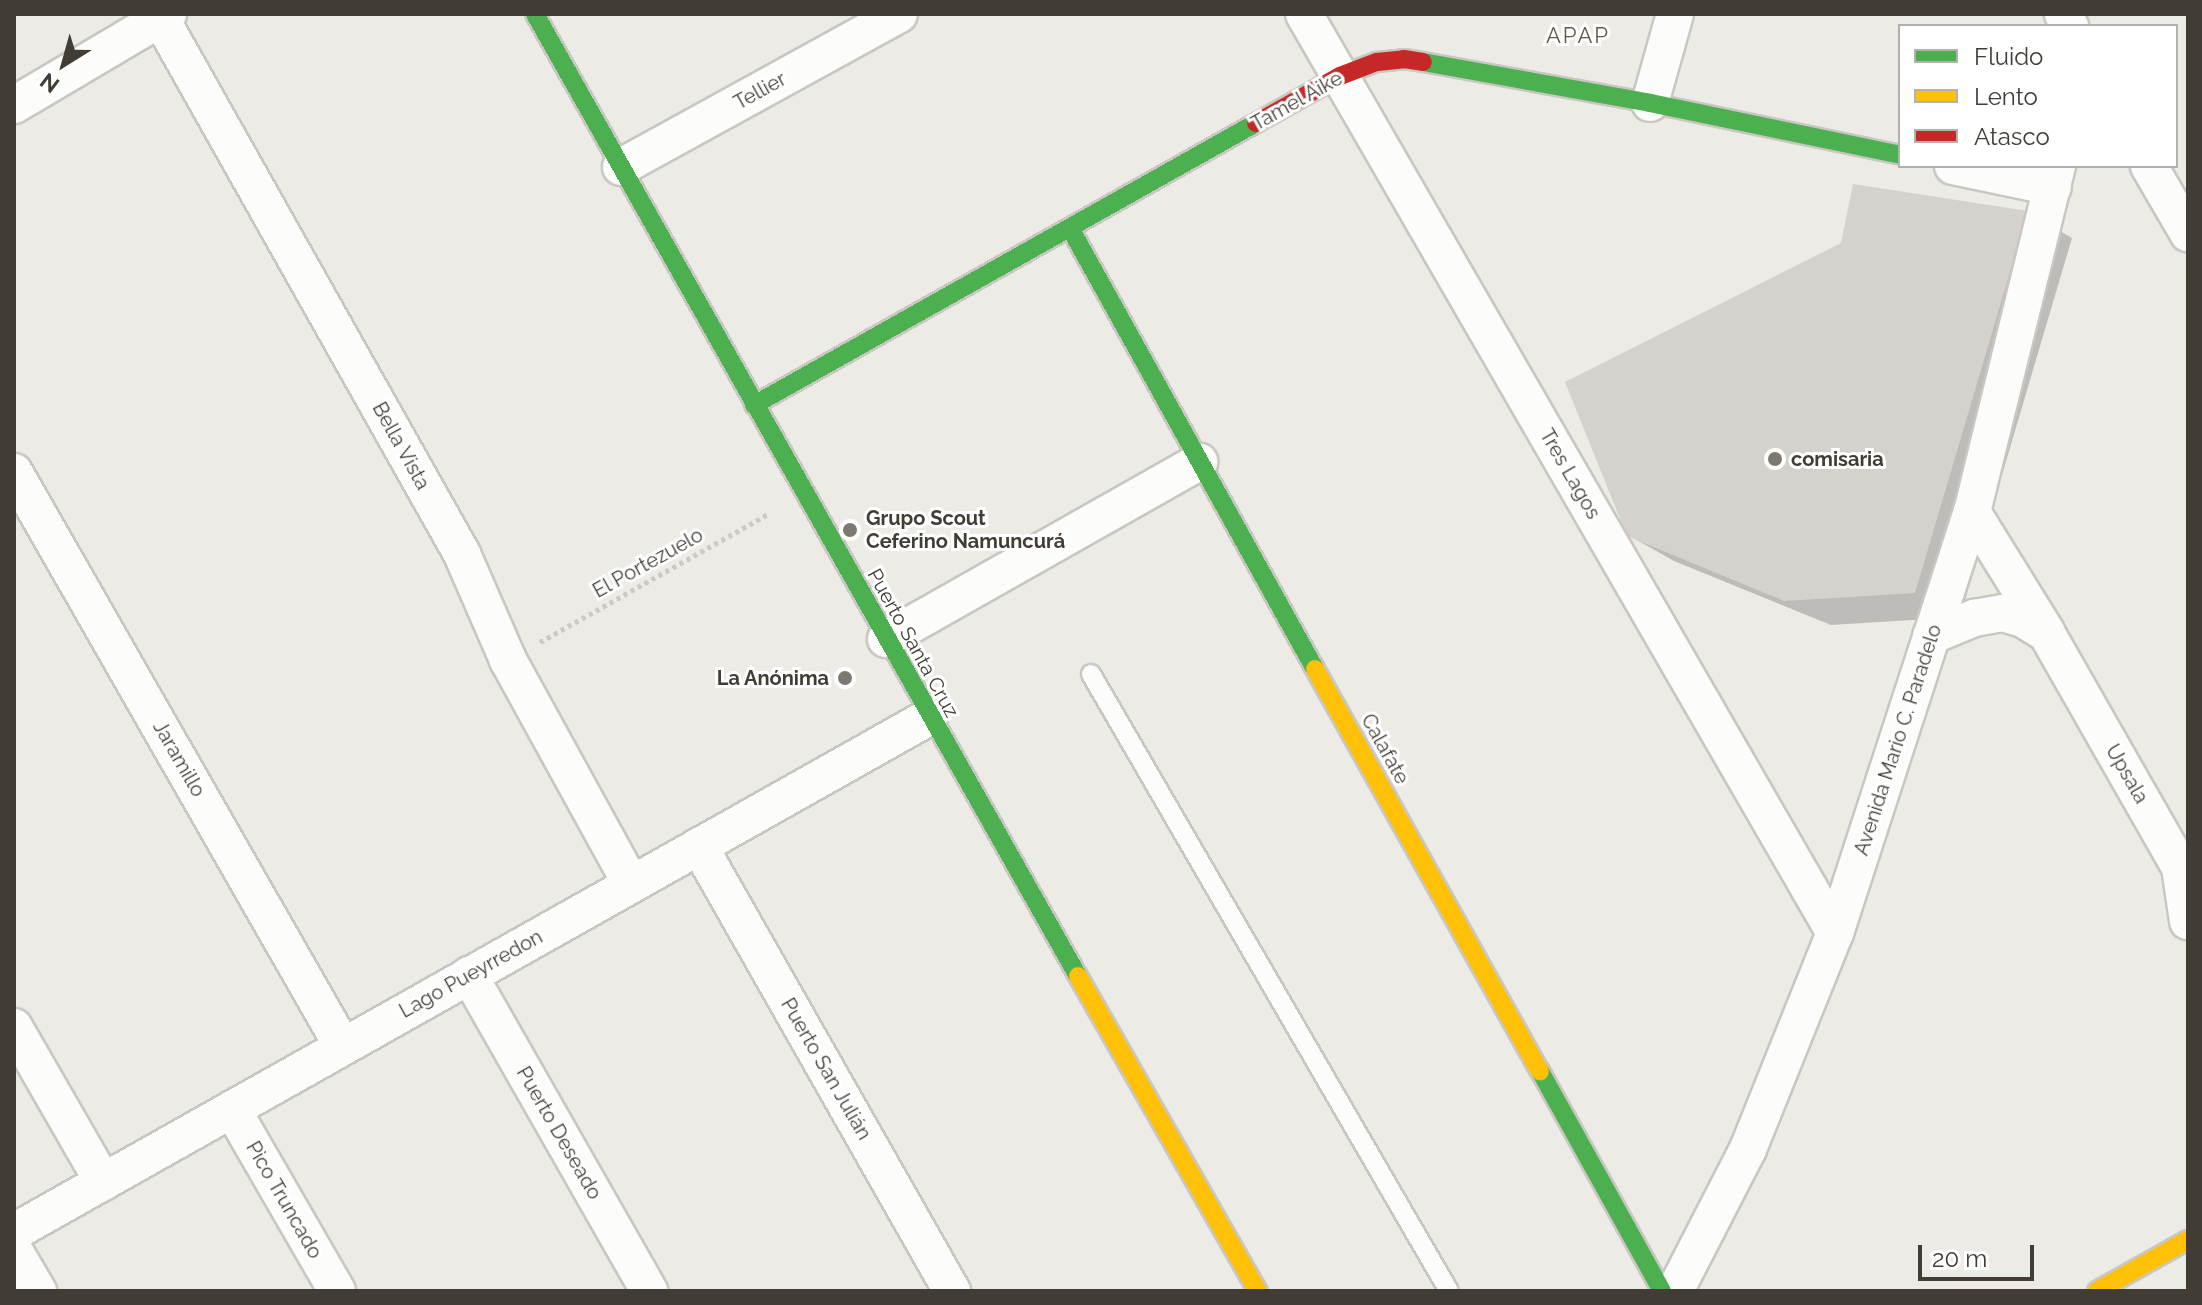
<!DOCTYPE html>
<html>
<head>
<meta charset="utf-8">
<style>
	body { margin:0 }
	#map { position:relative; width:2202px; height:1305px; overflow:hidden; background:#edebe6; font-family:Raleway,sans-serif }
	div>[style] { position:absolute }
	[style*='--x'] { left:calc(var(--x)*1px); top:calc(var(--y)*1px); width:calc(var(--w)*1px); rotate:calc(var(--a)*1deg) }
	.shadow>* { inset:0; background:#0003 }
	.building>* { inset:0; background:#d5d2cd }
	.path>* { height:5px; margin-top:-2.5px; transform-origin:0; background:repeating-linear-gradient(90deg,#cbcac6 0 4px,transparent 0 8px) }
	.roads { filter:drop-shadow(2px 0 #c9c7c2) drop-shadow(-2px 0 #c9c7c2) drop-shadow(0 2px #c9c7c2) drop-shadow(0 -2px #c9c7c2) }
	.lane>* { height:18px; margin:-9px; padding:0 9px; transform-origin:9px; border-radius:9px; background:#fcfcfb }
	.street>* { height:36px; margin:-18px; padding:0 18px; transform-origin:18px; border-radius:18px; background:#fcfcfb }
	.fast>* { height:18px; margin:-9px; padding:0 9px; transform-origin:9px; border-radius:9px; background:#4caf50 }
	.slow>* { height:18px; margin:-9px; padding:0 9px; transform-origin:9px; border-radius:9px; background:#ffc107 }
	.jam>* { height:18px; margin:-9px; padding:0 9px; transform-origin:9px; border-radius:9px; background:#c62828 }
	.dots>* { width:22px; height:22px; translate:-50% -50%; box-sizing:border-box; border:4px solid #fff; border-radius:50% }
	span { translate:-50% -50%; white-space:nowrap; text-align:center; line-height:1.15; -webkit-text-stroke:6px #fff; paint-order:stroke }
	.street-label { font-size:20px; color:#413c34 }
	.poi-label { font-size:20px; color:#413c34; font-weight:700 }
	.left { translate:0 -50%; text-align:left }
	.right { translate:-100% -50%; text-align:right }
	.neighbourhood-label { font-size:22px; color:#635a4c; letter-spacing:2px }
	.frame { position:absolute; inset:0; border:16px solid #413c34; pointer-events:none }
	.legend { position:absolute; left:1898px; top:24px; width:280px; height:144px; box-sizing:border-box; background:#fff; border:2px solid #b3b1ae; margin:0; padding:10px 14px; list-style:none; font-size:24px; color:#413c34 }
	.legend li { display:flex; align-items:center; gap:16px; height:40px }
	.legend b { width:40px; border:2px solid #b3b1ae }
	.north { position:absolute; left:24px; top:24px; width:80px; height:80px; -webkit-text-stroke:6px #fff; paint-order:stroke; rotate:217deg; font-size:22px; font-weight:700; line-height:32px; text-align:center; color:#413c34 }
	.north::after { content:''; display:block; margin:auto; width:28px; height:36px; background:#413c34; clip-path:polygon(50% 0,100% 100%,50% 72%,0 100%) }
	.scale { position:absolute; left:1918px; top:1245px; width:116px; height:36px; box-sizing:border-box; border:4px solid #413c34; border-top:0; padding-left:10px; font-size:24px; line-height:28px; white-space:nowrap; color:#413c34; -webkit-text-stroke:6px #fff; paint-order:stroke }
</style>
</head>
<body>
<div id="map">
	<div class="shadow">
		<i style="clip-path:polygon(2028px 213px,2072px 238px,1960px 617px,1831px 625px,1674px 561px,1628px 535px,1842px 244px)"></i>
	</div>
	<div class="building">
		<i style="clip-path:polygon(1853px 184px,2028px 211px,1915px 593px,1784px 601px,1627px 536px,1565px 382px,1841px 243px)"></i>
	</div>
	<div class="path">
		<i style="--x:540;--y:642;--w:261;--a:-29.3"></i>
	</div>
	<div class="roads">
		<div class="lane">
			<i style="--x:1091;--y:674;--w:713;--a:59.88"></i>
		</div>
		<div class="street">
			<i style="--x:158;--y:14;--w:620;--a:60.62"></i>
			<i style="--x:462;--y:554;--w:116;--a:66.5"></i>
			<i style="--x:508;--y:660;--w:256;--a:61.2"></i>
			<i style="--x:1304;--y:14;--w:1061;--a:59.98"></i>
			<i style="--x:2063;--y:14;--w:14;--a:60"></i>
			<i style="--x:1650;--y:103;--w:92;--a:-74.3"></i>
			<i style="--x:14;--y:105;--w:179;--a:-30.6"></i>
			<i style="--x:1953;--y:166;--w:102;--a:11.9"></i>
			<i style="--x:2149;--y:166;--w:78;--a:59.8"></i>
			<i style="--x:621;--y:167;--w:317;--a:-28.8"></i>
			<i style="--x:14;--y:472;--w:662;--a:60.22"></i>
			<i style="--x:1972;--y:512;--w:142;--a:58.2"></i>
			<i style="--x:1931;--y:636;--w:47;--a:-22.7"></i>
			<i style="--x:1974;--y:618;--w:29;--a:-10"></i>
			<i style="--x:2003;--y:613;--w:21;--a:17"></i>
			<i style="--x:2023;--y:619;--w:28;--a:32"></i>
			<i style="--x:2047;--y:634;--w:268;--a:60.3"></i>
			<i style="--x:2180;--y:867;--w:55;--a:81.6"></i>
			<i style="--x:886;--y:639;--w:360;--a:-29.5"></i>
			<i style="--x:699;--y:846;--w:512;--a:60.38"></i>
			<i style="--x:469;--y:975;--w:364;--a:60.3"></i>
			<i style="--x:14;--y:1027;--w:179;--a:60.1"></i>
			<i style="--x:232;--y:1109;--w:210;--a:60"></i>
			<i style="--x:14;--y:1232;--w:1050;--a:-29.37"></i>
			<i style="--x:14;--y:1250;--w:48;--a:59.7"></i>
			<i style="--x:1675;--y:1291;--w:160;--a:-62.8"></i>
			<i style="--x:1748;--y:1149;--w:233;--a:-68.1"></i>
			<i style="--x:1835;--y:933;--w:443;--a:-72"></i>
			<i style="--x:1972;--y:512;--w:356;--a:-76.2"></i>
		</div>
		<div class="fast">
			<i style="--x:535;--y:14;--w:1105;--a:60.56"></i>
			<i style="--x:1423;--y:62;--w:231;--a:10.2"></i>
			<i style="--x:1650;--y:103;--w:255;--a:11.7"></i>
			<i style="--x:1070;--y:228;--w:504;--a:60.95"></i>
			<i style="--x:754;--y:405;--w:576;--a:-29.33"></i>
			<i style="--x:1540;--y:1071;--w:252;--a:61"></i>
		</div>
		<div class="slow">
			<i style="--x:1315;--y:669;--w:461;--a:60.8"></i>
			<i style="--x:1078;--y:976;--w:363;--a:60.3"></i>
			<i style="--x:2097;--y:1291;--w:104;--a:-29.3"></i>
		</div>
		<div class="jam">
			<i style="--x:1256;--y:123;--w:96;--a:-29.2"></i>
			<i style="--x:1340;--y:76;--w:40;--a:-21"></i>
			<i style="--x:1377;--y:62;--w:27;--a:-6"></i>
			<i style="--x:1404;--y:59;--w:19;--a:9"></i>
		</div>
	</div>
	<div class="dots">
		<i style="left:1775px;top:459px;background:#7d7972"></i>
		<i style="left:850px;top:530px;background:#7d7972"></i>
		<i style="left:845px;top:678px;background:#7d7972"></i>
	</div>
	<div class="street-label">
		<span style="left:760px;top:91px;rotate:-29deg">Tellier</span>
		<span style="left:1297px;top:101px;rotate:-29deg">Tamel Aike</span>
		<span style="left:401px;top:446px;rotate:61deg">Bella Vista</span>
		<span style="left:1570px;top:474px;rotate:60deg">Tres Lagos</span>
		<span style="left:648px;top:563px;rotate:-29deg">El Portezuelo</span>
		<span style="left:913px;top:643px;rotate:61deg">Puerto Santa Cruz</span>
		<span style="left:1898px;top:740px;rotate:-72deg">Avenida Mario C. Paradelo</span>
		<span style="left:1385px;top:749px;rotate:61deg">Calafate</span>
		<span style="left:179px;top:759px;rotate:60deg">Jaramillo</span>
		<span style="left:2127px;top:774px;rotate:60deg">Upsala</span>
		<span style="left:471px;top:974px;rotate:-29deg">Lago Pueyrredon</span>
		<span style="left:826px;top:1069px;rotate:60deg">Puerto San Julián</span>
		<span style="left:559px;top:1133px;rotate:60deg">Puerto Deseado</span>
		<span style="left:284px;top:1200px;rotate:60deg">Pico Truncado</span>
	</div>
	<div class="poi-label">
		<span class="left" style="left:1791px;top:459px">comisaria</span>
		<span class="left" style="left:866px;top:530px">Grupo Scout<br>Ceferino Namuncurá</span>
		<span class="right" style="left:829px;top:678px">La Anónima</span>
	</div>
	<div class="neighbourhood-label">
		<span style="left:1578px;top:36px">APAP</span>
	</div>
	<div class="frame"></div>
	<ul class="legend">
	<li><b style="height:10px;background:#4caf50"></b>Fluido</li>
	<li><b style="height:10px;background:#ffc107"></b>Lento</li>
	<li><b style="height:10px;background:#c62828"></b>Atasco</li>
	</ul>
	<div class="north">N</div>
	<div class="scale">20 m</div>
</div>
</body>
</html>
